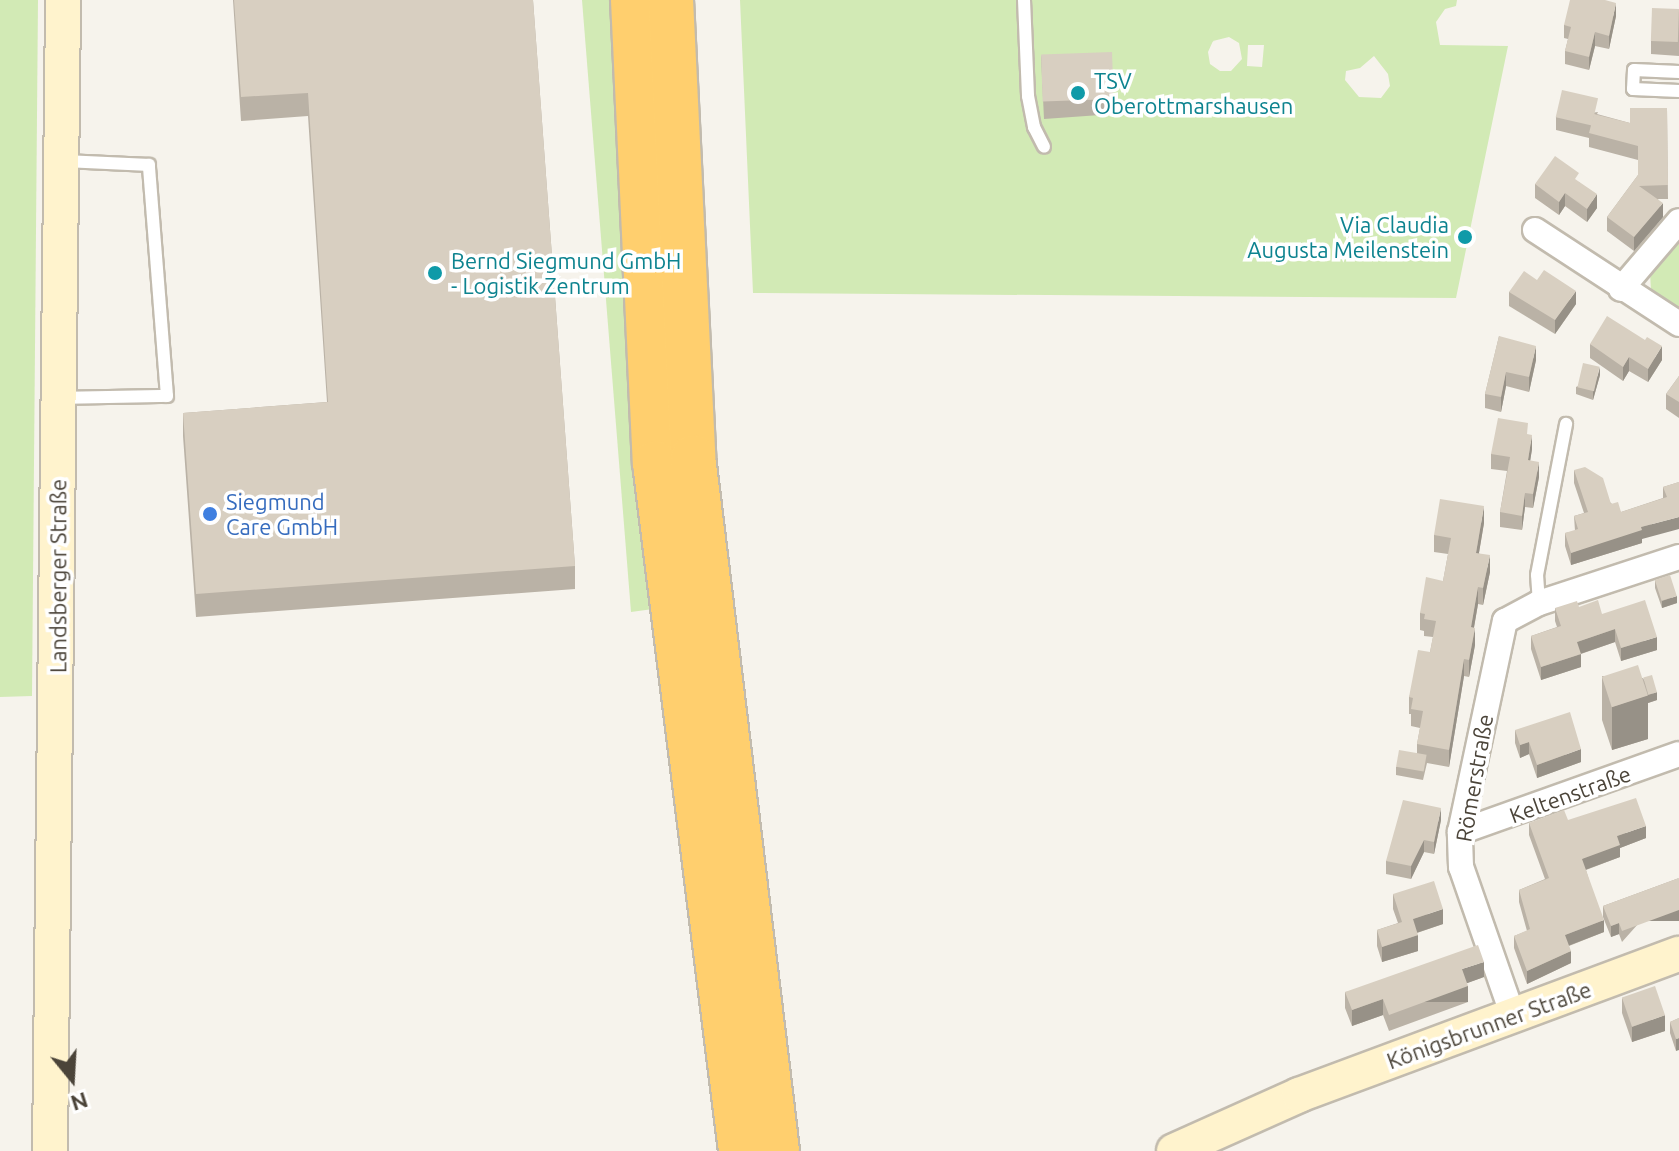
<!DOCTYPE html>
<html>
<head>
<meta charset="utf-8">
<style>
	body { margin:0 }
	#map { position:relative; width:1679px; height:1151px; overflow:hidden; background:#f6f3ec; font-family:Ubuntu,sans-serif }
	div>[style] { position:absolute }
	[style*='--x'] { left:calc(var(--x)*1px); top:calc(var(--y)*1px); width:calc(var(--w)*1px); rotate:calc(var(--a)*1deg) }
	.green>* { inset:0; background:#d2eab5 }
	.roads { filter:drop-shadow(2px 0 #c2bbae) drop-shadow(-2px 0 #c2bbae) drop-shadow(0 2px #c2bbae) drop-shadow(0 -2px #c2bbae) }
	.lane>* { height:12px; margin:-6px; padding:0 6px; transform-origin:6px; border-radius:6px; background:#fff }
	.street>* { height:24px; margin:-12px; padding:0 12px; transform-origin:12px; border-radius:12px; background:#fff }
	.secondary>* { height:34px; margin:-17px; padding:0 17px; transform-origin:17px; border-radius:17px; background:#fff3cd }
	.highway>* { height:44px; margin:-22px; padding:0 22px; transform-origin:22px; border-radius:22px; background:#ffcf6e }
	.wall>* { inset:0; background:#bab2a6 }
	.shaded-wall>* { inset:0; background:#979187; transform-origin:0 0 }
	.building>* { inset:0; background:#d8cfc1; transform-origin:0 0 }
	.dots>* { width:22px; height:22px; translate:-50% -50%; box-sizing:border-box; border:4px solid #fff; border-radius:50% }
	span { translate:-50% -50%; white-space:nowrap; text-align:center; line-height:1.15; -webkit-text-stroke:7px #fff; paint-order:stroke }
	.culture-label { font-size:22px; color:#0d838f }
	.left { translate:0 -50%; text-align:left }
	.right { translate:-100% -50%; text-align:right }
	.shop-label { font-size:22px; color:#366cbe }
	.street-label { font-size:22px; color:#4b4439 }
	.north { position:absolute; left:32px; top:1039px; width:80px; height:80px; -webkit-text-stroke:6px #fff; paint-order:stroke; rotate:162deg; font-size:22px; font-weight:700; line-height:32px; text-align:center; color:#4b4439 }
	.north::after { content:''; display:block; margin:auto; width:28px; height:36px; background:#4b4439; clip-path:polygon(50% 0,100% 100%,50% 72%,0 100%) }
</style>
</head>
<body>
<div id="map">
	<div class="green">
		<i style="clip-path:polygon(0 0,38px 0,32px 696px,0 697px)"></i>
		<i style="clip-path:polygon(582px 0,612px 0,653px 609px,631px 612px)"></i>
		<i style="clip-path:polygon(evenodd,740px 0,1457px 0,1456px 6px,1445px 9px,1436px 22px,1440px 45px,1508px 46px,1456px 298px,753px 293px,740px 0,1229px 37px,1239px 43px,1242px 59px,1231px 71px,1220px 71px,1210px 64px,1208px 52px,1213px 41px,1229px 37px,740px 0,1248px 45px,1264px 45px,1262px 67px,1247px 66px,1248px 45px,740px 0,1374px 56px,1388px 74px,1390px 86px,1381px 98px,1359px 97px,1345px 80px,1346px 71px,1360px 68px,1374px 56px)"></i>
		<i style="clip-path:polygon(1679px 233px,1679px 312px,1651px 291px,1650px 272px)"></i>
	</div>
	<div class="roads">
		<div class="lane">
			<i style="--x:1024;--y:0;--w:96;--a:87.6"></i>
			<i style="--x:1028;--y:96;--w:32;--a:79"></i>
			<i style="--x:1034;--y:127;--w:22;--a:63"></i>
			<i style="--x:1679;--y:72;--w:45;--a:-177.5"></i>
			<i style="--x:1634;--y:70;--w:19;--a:93"></i>
			<i style="--x:1633;--y:89;--w:46;--a:2.5"></i>
			<i style="--x:62;--y:398;--w:105;--a:-1.1"></i>
			<i style="--x:167;--y:396;--w:232;--a:-94.5"></i>
			<i style="--x:149;--y:165;--w:84;--a:-177.3"></i>
			<i style="--x:1539;--y:603;--w:28;--a:-94"></i>
			<i style="--x:1537;--y:575;--w:154;--a:-79.1"></i>
		</div>
		<div class="street">
			<i style="--x:1535;--y:230;--w:172;--a:33.1"></i>
			<i style="--x:1621;--y:289;--w:89;--a:-49.5"></i>
			<i style="--x:1460;--y:832;--w:232;--a:-19.6"></i>
			<i style="--x:1513;--y:1016;--w:158;--a:-109.2"></i>
			<i style="--x:1461;--y:867;--w:35;--a:-92"></i>
			<i style="--x:1460;--y:832;--w:216;--a:-78"></i>
			<i style="--x:1505;--y:621;--w:38;--a:-28"></i>
			<i style="--x:1539;--y:603;--w:147;--a:-18.2"></i>
		</div>
		<div class="secondary">
			<i style="--x:50;--y:1151;--w:1151;--a:-89.35"></i>
			<i style="--x:1174;--y:1151;--w:137;--a:-24.1"></i>
			<i style="--x:1299;--y:1095;--w:405;--a:-20.4"></i>
		</div>
		<div class="highway">
			<i style="--x:633;--y:0;--w:464;--a:87.3"></i>
			<i style="--x:655;--y:463;--w:693;--a:82.87"></i>
			<i style="--x:671;--y:0;--w:458;--a:87.2"></i>
			<i style="--x:693;--y:457;--w:699;--a:83.1"></i>
		</div>
	</div>
	<div class="wall">
		<i style="clip-path:polygon(233px 0,533px 0,575px 566px,575px 589px,196px 617px,183px 436px,183px 413px,327px 402px,308px 116px,241px 121px)"></i>
		<i style="clip-path:polygon(1679px 9px,1679px 56px,1651px 54px,1651px 41px)"></i>
		<i style="clip-path:polygon(1616px 16px,1609px 49px,1595px 46px,1589px 70px,1565px 64px,1565px 51px,1568px 39px,1564px 38px,1564px 25px)"></i>
		<i style="clip-path:polygon(1041px 56px,1114px 99px,1114px 114px,1044px 119px)"></i>
		<i style="clip-path:polygon(1667px 108px,1668px 199px,1658px 199px,1663px 217px,1634px 251px,1607px 231px,1607px 217px,1638px 175px,1638px 160px,1589px 147px,1589px 138px,1556px 130px,1556px 117px,1598px 112px,1597px 114px,1630px 123px)"></i>
		<i style="clip-path:polygon(1579px 182px,1597px 208px,1587px 222px,1565px 206px,1559px 215px,1535px 198px,1535px 184px)"></i>
		<i style="clip-path:polygon(1537px 280px,1576px 304px,1555px 334px,1509px 306px,1509px 292px)"></i>
		<i style="clip-path:polygon(1499px 336px,1536px 360px,1529px 392px,1506px 386px,1501px 412px,1485px 408px,1485px 394px)"></i>
		<i style="clip-path:polygon(1590px 344px,1662px 360px,1648px 382px,1629px 371px,1623px 381px,1590px 358px)"></i>
		<i style="clip-path:polygon(1600px 375px,1593px 400px,1576px 394px,1576px 387px)"></i>
		<i style="clip-path:polygon(1679px 376px,1679px 418px,1666px 409px,1666px 394px)"></i>
		<i style="clip-path:polygon(1528px 435px,1532px 449px,1530px 461px,1539px 477px,1533px 508px,1525px 507px,1522px 530px,1500px 527px,1500px 512px,1507px 471px,1491px 469px,1491px 454px)"></i>
		<i style="clip-path:polygon(1574px 470px,1621px 512px,1663px 498px,1663px 487px,1679px 482px,1642px 539px,1642px 543px,1571px 565px,1565px 546px,1565px 533px,1575px 531px,1574px 516px,1584px 513px,1574px 483px)"></i>
		<i style="clip-path:polygon(1484px 523px,1479px 553px,1490px 572px,1483px 605px,1478px 604px,1474px 628px,1475px 645px,1469px 677px,1464px 676px,1449px 767px,1427px 763px,1423px 780px,1396px 775px,1396px 767px,1417px 753px,1417px 744px,1420px 728px,1411px 726px,1411px 714px,1409px 714px,1409px 697px,1430px 652px,1433px 637px,1424px 636px,1424px 631px,1420px 630px,1420px 613px,1443px 581px,1448px 554px,1434px 552px,1434px 535px)"></i>
		<i style="clip-path:polygon(1655px 580px,1677px 603px,1662px 608px,1655px 588px)"></i>
		<i style="clip-path:polygon(1579px 607px,1602px 614px,1657px 650px,1621px 661px,1615px 642px,1581px 654px,1581px 667px,1541px 680px,1531px 649px,1531px 636px,1557px 627px,1555px 621px,1555px 608px)"></i>
		<i style="clip-path:polygon(1602px 676px,1643px 678px,1657px 700px,1648px 703px,1648px 739px,1612px 750px,1602px 720px)"></i>
		<i style="clip-path:polygon(1515px 730px,1581px 762px,1537px 778px,1529px 754px,1520px 758px,1515px 743px)"></i>
		<i style="clip-path:polygon(1441px 820px,1434px 854px,1424px 852px,1411px 879px,1386px 874px,1386px 861px)"></i>
		<i style="clip-path:polygon(1568px 820px,1646px 838px,1620px 848px,1620px 857px,1586px 870px,1604px 932px,1569px 946px,1571px 963px,1527px 984px,1514px 948px,1514px 936px,1527px 931px,1519px 902px,1519px 890px,1545px 879px,1529px 835px,1529px 823px)"></i>
		<i style="clip-path:polygon(1679px 878px,1622px 942px,1619px 934px,1611px 937px,1603px 917px,1603px 906px)"></i>
		<i style="clip-path:polygon(1393px 894px,1443px 924px,1417px 933px,1418px 951px,1382px 962px,1377px 946px,1377px 930px,1398px 923px,1393px 909px)"></i>
		<i style="clip-path:polygon(1484px 977px,1467px 983px,1468px 1002px,1389px 1031px,1383px 1015px,1352px 1026px,1345px 1008px,1345px 992px)"></i>
		<i style="clip-path:polygon(1622px 998px,1665px 1031px,1632px 1042px,1622px 1013px)"></i>
		<i style="clip-path:polygon(1679px 1018px,1676px 1051px,1670px 1033px,1670px 1022px)"></i>
	</div>
	<div class="shaded-wall">
		<i style="clip-path:polygon(1616px 3px,1616px 16px,1609px 49px,1609px 36px)"></i>
		<i style="clip-path:polygon(1595px 32px,1595px 46px,1589px 70px,1589px 57px)"></i>
		<i style="clip-path:polygon(1565px 193px,1565px 206px,1559px 215px,1559px 202px)"></i>
		<i style="clip-path:polygon(1597px 194px,1597px 208px,1587px 222px,1587px 209px)"></i>
		<i style="clip-path:polygon(1663px 203px,1663px 217px,1634px 251px,1634px 237px)"></i>
		<i style="clip-path:polygon(1576px 291px,1576px 304px,1555px 334px,1555px 320px)"></i>
		<i style="clip-path:polygon(1536px 346px,1536px 360px,1529px 392px,1529px 377px)"></i>
		<i style="clip-path:polygon(1662px 346px,1662px 360px,1648px 382px,1648px 369px)"></i>
		<i style="clip-path:polygon(1629px 357px,1629px 371px,1623px 381px,1623px 367px)"></i>
		<i style="clip-path:polygon(1600px 367px,1600px 375px,1593px 400px,1593px 392px)"></i>
		<i style="clip-path:polygon(1506px 372px,1506px 386px,1501px 412px,1501px 397px)"></i>
		<i style="clip-path:polygon(1532px 435px,1532px 449px,1528px 475px,1528px 460px)"></i>
		<i style="clip-path:polygon(1539px 462px,1539px 477px,1533px 508px,1533px 494px)"></i>
		<i style="clip-path:polygon(1525px 493px,1525px 507px,1522px 530px,1522px 516px)"></i>
		<i style="clip-path:polygon(1484px 506px,1484px 523px,1476px 570px,1476px 553px)"></i>
		<i style="clip-path:polygon(1679px 517px,1679px 529px,1642px 539px,1642px 543px,1571px 565px,1571px 553px,1641px 527px)"></i>
		<i style="clip-path:polygon(1490px 555px,1490px 572px,1483px 605px,1483px 588px)"></i>
		<i style="clip-path:polygon(1478px 587px,1478px 604px,1471px 644px,1471px 627px)"></i>
		<i style="clip-path:polygon(1677px 596px,1677px 603px,1662px 608px,1662px 601px)"></i>
		<i style="clip-path:polygon(1475px 628px,1475px 645px,1469px 677px,1469px 660px)"></i>
		<i style="clip-path:polygon(1615px 629px,1615px 642px,1577px 655px,1577px 642px)"></i>
		<i style="clip-path:polygon(1657px 637px,1657px 650px,1621px 661px,1621px 648px)"></i>
		<i style="clip-path:polygon(1581px 654px,1581px 667px,1541px 680px,1541px 667px)"></i>
		<i style="clip-path:polygon(1464px 659px,1464px 676px,1449px 767px,1449px 750px)"></i>
		<i style="clip-path:polygon(1657px 692px,1657px 700px,1648px 703px,1648px 739px,1612px 750px,1612px 707px)"></i>
		<i style="clip-path:polygon(1529px 742px,1529px 754px,1520px 758px,1520px 745px)"></i>
		<i style="clip-path:polygon(1581px 749px,1581px 762px,1537px 778px,1537px 765px)"></i>
		<i style="clip-path:polygon(1441px 808px,1441px 820px,1434px 854px,1434px 842px)"></i>
		<i style="clip-path:polygon(1646px 826px,1646px 838px,1620px 848px,1620px 857px,1582px 871px,1582px 859px,1617px 836px)"></i>
		<i style="clip-path:polygon(1424px 840px,1424px 852px,1411px 879px,1411px 866px)"></i>
		<i style="clip-path:polygon(1443px 909px,1443px 924px,1413px 934px,1413px 919px)"></i>
		<i style="left:1679px;top:910px;width:11px;height:61px;rotate:90deg"></i>
		<i style="clip-path:polygon(1604px 920px,1604px 932px,1565px 947px,1565px 935px)"></i>
		<i style="clip-path:polygon(1619px 923px,1619px 934px,1611px 937px,1611px 926px)"></i>
		<i style="clip-path:polygon(1418px 935px,1418px 951px,1382px 962px,1382px 947px)"></i>
		<i style="clip-path:polygon(1571px 951px,1571px 963px,1527px 984px,1527px 971px)"></i>
		<i style="clip-path:polygon(1484px 962px,1484px 977px,1462px 985px,1462px 969px)"></i>
		<i style="left:1468px;top:986px;width:16px;height:84px;rotate:90deg"></i>
		<i style="clip-path:polygon(1383px 999px,1383px 1015px,1352px 1026px,1352px 1010px)"></i>
		<i style="clip-path:polygon(1665px 1015px,1665px 1031px,1632px 1042px,1632px 1027px)"></i>
		<i style="clip-path:polygon(1679px 1038px,1679px 1050px,1676px 1051px,1676px 1039px)"></i>
	</div>
	<div class="building">
		<i style="clip-path:polygon(234px 0,533px 0,575px 566px,196px 594px,183px 413px,328px 402px,308px 93px,241px 97px)"></i>
		<i style="clip-path:polygon(1570px 0,1605px 0,1616px 3px,1609px 36px,1595px 32px,1589px 57px,1565px 51px,1571px 27px,1564px 25px)"></i>
		<i style="left:1652px;top:8px;width:27px;height:33px;rotate:2deg"></i>
		<i style="left:1112px;top:52px;width:47px;height:71px;rotate:88deg"></i>
		<i style="left:1562px;top:90px;width:37px;height:28px;rotate:13deg"></i>
		<i style="clip-path:polygon(1630px 108px,1667px 108px,1668px 185px,1639px 186px,1663px 203px,1634px 237px,1607px 217px,1638px 175px,1638px 146px,1589px 133px,1594px 114px,1630px 123px)"></i>
		<i style="clip-path:polygon(1555px 156px,1579px 173px,1575px 179px,1597px 194px,1587px 209px,1565px 193px,1559px 202px,1535px 184px)"></i>
		<i style="clip-path:polygon(1544px 270px,1576px 291px,1555px 320px,1509px 292px,1524px 271px,1537px 280px)"></i>
		<i style="clip-path:polygon(1607px 316px,1645px 340px,1647px 337px,1662px 346px,1648px 369px,1629px 357px,1623px 367px,1590px 344px)"></i>
		<i style="clip-path:polygon(1499px 336px,1536px 346px,1529px 377px,1506px 372px,1501px 397px,1485px 394px)"></i>
		<i style="left:1583px;top:363px;width:17px;height:25px;rotate:13deg"></i>
		<i style="clip-path:polygon(1679px 376px,1679px 402px,1666px 394px)"></i>
		<i style="clip-path:polygon(1498px 418px,1528px 423px,1527px 434px,1532px 435px,1528px 460px,1539px 462px,1533px 494px,1525px 493px,1522px 516px,1500px 512px,1510px 457px,1491px 454px)"></i>
		<i style="clip-path:polygon(1585px 467px,1603px 478px,1611px 504px,1618px 502px,1621px 512px,1667px 497px,1663px 487px,1679px 482px,1679px 517px,1641px 527px,1642px 530px,1571px 553px,1565px 533px,1578px 529px,1574px 516px,1588px 512px,1574px 470px)"></i>
		<i style="clip-path:polygon(1440px 499px,1484px 506px,1476px 553px,1490px 555px,1483px 588px,1478px 587px,1471px 627px,1475px 628px,1469px 660px,1464px 659px,1449px 750px,1417px 744px,1423px 711px,1411px 709px,1413px 698px,1409px 697px,1418px 650px,1430px 652px,1436px 621px,1424px 619px,1425px 614px,1420px 613px,1426px 577px,1443px 581px,1451px 538px,1434px 535px)"></i>
		<i style="left:1670px;top:575px;width:22px;height:16px;rotate:72deg"></i>
		<i style="clip-path:polygon(1598px 600px,1602px 614px,1645px 600px,1657px 637px,1621px 648px,1615px 629px,1577px 642px,1581px 654px,1541px 667px,1531px 636px,1561px 626px,1555px 608px,1577px 601px,1579px 607px)"></i>
		<i style="left:1638px;top:665px;width:32px;height:38px;rotate:72deg"></i>
		<i style="left:1652px;top:675px;width:18px;height:9px;rotate:74deg"></i>
		<i style="clip-path:polygon(1570px 712px,1581px 749px,1537px 765px,1529px 742px,1520px 745px,1515px 730px)"></i>
		<i style="left:1399px;top:750px;width:28px;height:17px;rotate:10deg"></i>
		<i style="clip-path:polygon(1636px 798px,1646px 826px,1617px 836px,1620px 845px,1582px 859px,1604px 920px,1565px 935px,1571px 951px,1527px 971px,1514px 936px,1530px 929px,1519px 890px,1549px 878px,1529px 823px,1564px 810px,1568px 820px)"></i>
		<i style="clip-path:polygon(1403px 800px,1441px 808px,1434px 842px,1424px 840px,1411px 866px,1386px 861px)"></i>
		<i style="clip-path:polygon(1679px 878px,1679px 910px,1622px 931px,1619px 923px,1611px 926px,1603px 906px)"></i>
		<i style="clip-path:polygon(1434px 881px,1443px 909px,1413px 919px,1418px 935px,1382px 947px,1377px 930px,1402px 922px,1393px 894px)"></i>
		<i style="clip-path:polygon(1478px 945px,1484px 962px,1462px 969px,1468px 986px,1389px 1015px,1383px 999px,1352px 1010px,1345px 992px)"></i>
		<i style="left:1655px;top:986px;width:31px;height:35px;rotate:71deg"></i>
		<i style="clip-path:polygon(1679px 1018px,1679px 1038px,1676px 1039px,1670px 1022px)"></i>
	</div>
	<div class="dots">
		<i style="left:1078px;top:93px;background:#0f9aa8"></i>
		<i style="left:1465px;top:237px;background:#0f9aa8"></i>
		<i style="left:435px;top:273px;background:#0f9aa8"></i>
		<i style="left:210px;top:514px;background:#3f7fe0"></i>
	</div>
	<div class="culture-label">
		<span class="left" style="left:1094px;top:93px">TSV<br>Oberottmarshausen</span>
		<span class="right" style="left:1449px;top:237px">Via Claudia<br>Augusta Meilenstein</span>
		<span class="left" style="left:451px;top:273px">Bernd Siegmund GmbH<br>- Logistik Zentrum</span>
	</div>
	<div class="shop-label">
		<span class="left" style="left:226px;top:514px">Siegmund<br>Care GmbH</span>
	</div>
	<div class="street-label">
		<span style="left:58px;top:576px;rotate:-90deg">Landsberger Straße</span>
		<span style="left:1474px;top:778px;rotate:-80deg">Römerstraße</span>
		<span style="left:1570px;top:794px;rotate:-20deg">Keltenstraße</span>
		<span style="left:1489px;top:1025px;rotate:-20deg">Königsbrunner Straße</span>
	</div>
	<div class="north">N</div>
</div>
</body>
</html>
